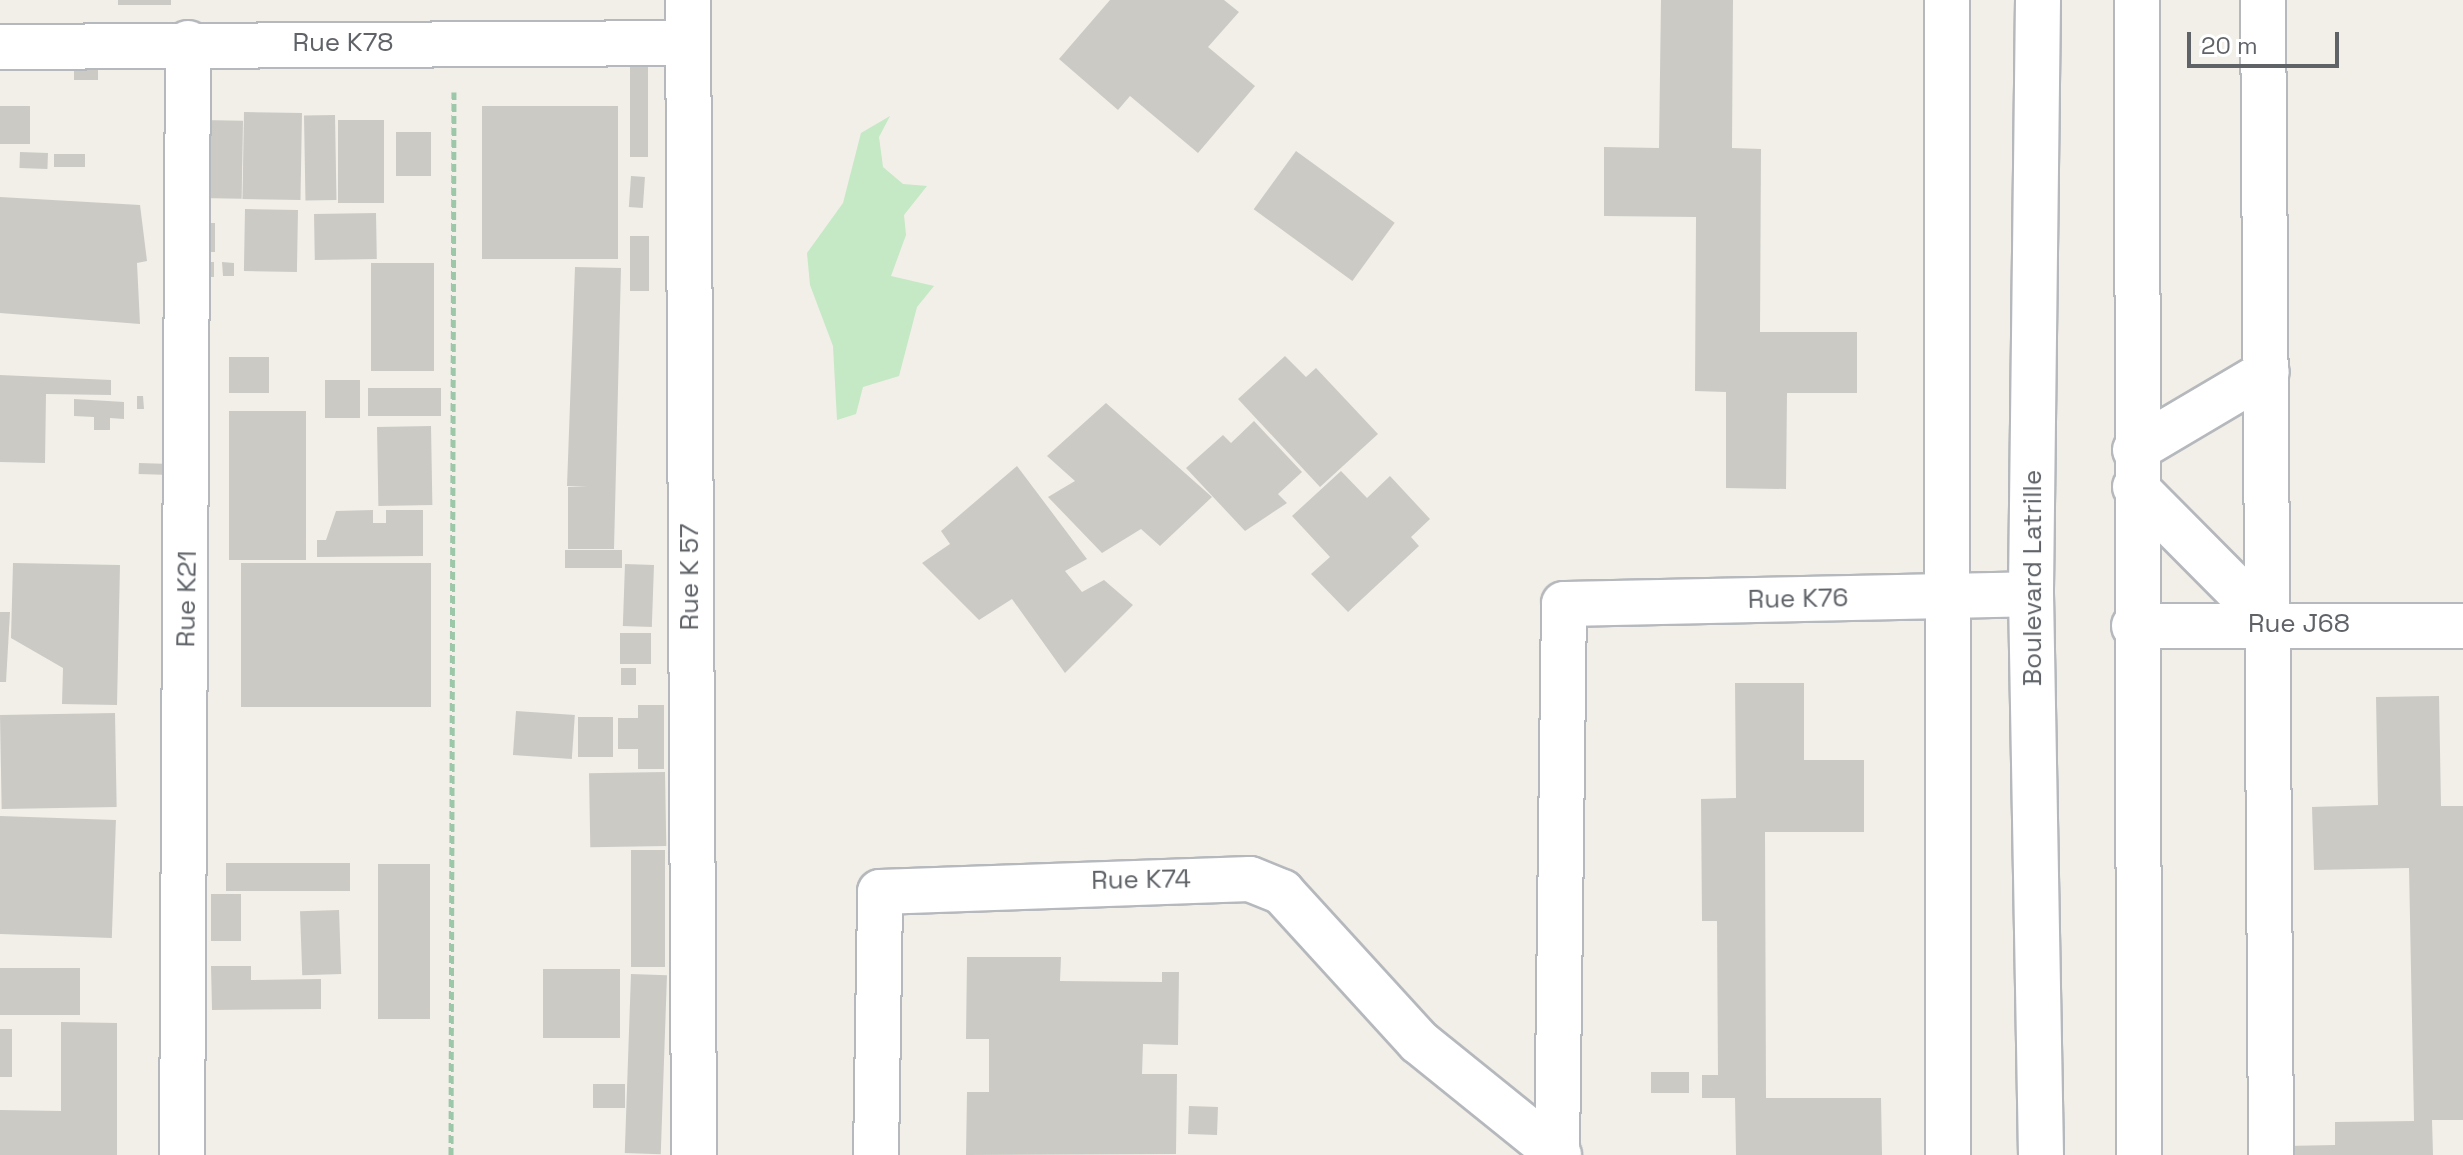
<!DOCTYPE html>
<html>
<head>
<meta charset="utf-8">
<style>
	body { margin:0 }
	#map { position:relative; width:2463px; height:1155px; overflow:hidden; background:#f1efe8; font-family:"Space Grotesk",sans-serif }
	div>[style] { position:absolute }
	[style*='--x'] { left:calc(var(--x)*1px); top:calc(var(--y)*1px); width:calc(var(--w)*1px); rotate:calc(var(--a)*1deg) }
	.green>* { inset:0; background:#c5e8c5 }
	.building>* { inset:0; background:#cccac5; transform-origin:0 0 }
	.path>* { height:5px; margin-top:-2.5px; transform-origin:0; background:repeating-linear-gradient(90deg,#9cc7a9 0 8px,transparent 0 12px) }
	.roads { filter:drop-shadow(2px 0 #b5b8bc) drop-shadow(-2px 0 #b5b8bc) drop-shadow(0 2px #b5b8bc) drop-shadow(0 -2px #b5b8bc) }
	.street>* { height:44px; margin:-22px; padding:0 22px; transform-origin:22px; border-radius:22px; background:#fff }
	.secondary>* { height:44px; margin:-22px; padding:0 22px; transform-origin:22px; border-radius:22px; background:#fff }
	span { translate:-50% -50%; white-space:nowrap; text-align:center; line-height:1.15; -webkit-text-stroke:8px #fff; paint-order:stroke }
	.street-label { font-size:26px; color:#5f6368 }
	.scale { position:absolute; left:2187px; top:32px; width:152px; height:36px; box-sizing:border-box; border:4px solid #5f6368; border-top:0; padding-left:10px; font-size:24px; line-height:28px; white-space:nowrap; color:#5f6368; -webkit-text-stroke:6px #fff; paint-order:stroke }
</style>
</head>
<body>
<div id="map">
	<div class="green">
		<i style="clip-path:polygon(890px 116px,879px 137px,883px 167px,903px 184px,927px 186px,904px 215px,906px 235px,891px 276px,934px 286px,917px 307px,899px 376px,863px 387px,856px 414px,837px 420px,833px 346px,810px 285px,807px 253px,843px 203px,861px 133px)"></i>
	</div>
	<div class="building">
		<i style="left:118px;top:0;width:53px;height:5px"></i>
		<i style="clip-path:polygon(1110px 0,1224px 0,1239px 12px,1208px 47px,1255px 86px,1198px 153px,1130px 96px,1118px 110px,1059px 59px)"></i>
		<i style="clip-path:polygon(1661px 0,1733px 0,1732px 148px,1761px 149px,1760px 332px,1857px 332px,1857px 393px,1787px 393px,1786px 489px,1726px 488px,1726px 392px,1695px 391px,1696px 217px,1604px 216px,1604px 147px,1659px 148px)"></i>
		<i style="left:630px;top:62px;width:18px;height:95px"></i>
		<i style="left:74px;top:68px;width:24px;height:12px"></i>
		<i style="left:0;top:106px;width:30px;height:38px"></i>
		<i style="left:482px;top:106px;width:136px;height:153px"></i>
		<i style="left:244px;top:112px;width:58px;height:87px;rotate:1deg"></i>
		<i style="left:335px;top:115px;width:85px;height:31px;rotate:89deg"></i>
		<i style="left:201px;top:120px;width:42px;height:78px;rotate:1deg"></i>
		<i style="left:338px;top:120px;width:46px;height:83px"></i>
		<i style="left:396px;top:132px;width:35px;height:44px"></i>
		<i style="left:1296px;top:151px;width:122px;height:72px;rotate:36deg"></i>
		<i style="left:20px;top:152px;width:28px;height:16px;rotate:2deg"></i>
		<i style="left:85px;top:154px;width:13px;height:31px;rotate:90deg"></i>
		<i style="left:631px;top:176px;width:14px;height:31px;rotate:4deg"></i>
		<i style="clip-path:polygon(0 197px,140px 205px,147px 261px,137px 263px,140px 324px,0 313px)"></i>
		<i style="left:245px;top:209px;width:53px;height:62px;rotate:1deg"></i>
		<i style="left:376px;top:213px;width:46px;height:62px;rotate:89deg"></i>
		<i style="left:192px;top:223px;width:23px;height:29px"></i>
		<i style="left:630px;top:236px;width:19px;height:55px"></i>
		<i style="clip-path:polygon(202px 262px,214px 262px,214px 277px,205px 277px)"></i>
		<i style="clip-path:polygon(222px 262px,234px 263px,234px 276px,223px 276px)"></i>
		<i style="left:434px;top:263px;width:108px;height:63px;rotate:90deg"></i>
		<i style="clip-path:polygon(575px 267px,621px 268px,614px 549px,568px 549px,568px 487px,588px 487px,567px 486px)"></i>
		<i style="clip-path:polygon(1285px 356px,1306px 377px,1316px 368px,1378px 434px,1320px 487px,1238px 399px)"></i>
		<i style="left:229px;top:357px;width:40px;height:36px"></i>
		<i style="clip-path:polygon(0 375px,111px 380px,111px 395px,46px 394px,45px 463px,0 462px)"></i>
		<i style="left:325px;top:380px;width:35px;height:38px"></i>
		<i style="left:368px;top:388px;width:73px;height:28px"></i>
		<i style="clip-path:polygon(137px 396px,143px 396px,144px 409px,137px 409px)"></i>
		<i style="clip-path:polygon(74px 399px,124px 402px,124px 419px,110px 418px,110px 430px,94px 430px,94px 417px,74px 416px)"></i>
		<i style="clip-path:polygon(1106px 403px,1212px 497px,1160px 546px,1141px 529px,1102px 553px,1048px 497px,1075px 481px,1047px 456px)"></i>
		<i style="left:229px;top:411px;width:77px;height:149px"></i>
		<i style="clip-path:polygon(1254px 421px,1302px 472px,1278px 494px,1287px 503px,1245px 531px,1186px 468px,1223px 435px,1231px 443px)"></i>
		<i style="left:431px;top:426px;width:79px;height:54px;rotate:89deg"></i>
		<i style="left:139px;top:463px;width:32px;height:11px;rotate:2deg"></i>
		<i style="clip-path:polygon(1017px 466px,1087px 559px,1065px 571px,1082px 592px,1104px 580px,1133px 605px,1065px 673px,1012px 599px,979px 620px,922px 563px,950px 544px,941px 531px)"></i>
		<i style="clip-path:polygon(1341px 471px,1367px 498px,1390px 476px,1430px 519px,1411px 537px,1419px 546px,1348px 612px,1311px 574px,1330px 557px,1292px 516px)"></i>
		<i style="clip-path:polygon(373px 510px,373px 523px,386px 523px,386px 510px,423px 510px,423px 556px,317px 557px,317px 540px,326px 540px,336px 511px)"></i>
		<i style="left:565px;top:550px;width:57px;height:18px"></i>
		<i style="clip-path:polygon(13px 563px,120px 565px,117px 705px,62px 704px,63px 668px,11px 638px)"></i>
		<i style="left:431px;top:563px;width:144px;height:190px;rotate:90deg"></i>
		<i style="left:625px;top:564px;width:29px;height:62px;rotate:2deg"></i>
		<i style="clip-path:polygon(0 612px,10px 612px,6px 682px,0 682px)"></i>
		<i style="left:620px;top:633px;width:31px;height:31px"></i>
		<i style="left:621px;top:668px;width:15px;height:17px"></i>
		<i style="clip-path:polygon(1735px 683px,1804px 683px,1804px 760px,1864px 760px,1864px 832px,1765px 832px,1766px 1098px,1881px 1098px,1882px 1155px,1736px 1155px,1735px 1098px,1702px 1098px,1702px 1075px,1718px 1075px,1717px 921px,1702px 921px,1701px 799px,1736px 798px)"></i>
		<i style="clip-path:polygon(2439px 696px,2441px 806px,2463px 806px,2463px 1120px,2432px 1120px,2433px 1155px,2283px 1155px,2283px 1146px,2335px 1145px,2335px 1122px,2414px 1121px,2409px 868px,2314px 870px,2312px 807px,2378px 805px,2376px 697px)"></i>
		<i style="clip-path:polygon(638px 705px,664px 705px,664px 769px,638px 769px,638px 749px,618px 749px,618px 718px,638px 718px)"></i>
		<i style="left:516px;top:711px;width:59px;height:44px;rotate:4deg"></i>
		<i style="left:115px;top:713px;width:94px;height:115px;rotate:89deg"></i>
		<i style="left:578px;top:717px;width:35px;height:40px"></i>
		<i style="left:665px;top:772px;width:74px;height:76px;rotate:89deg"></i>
		<i style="left:0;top:816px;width:116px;height:118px;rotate:2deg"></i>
		<i style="left:631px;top:850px;width:34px;height:117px"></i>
		<i style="left:226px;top:863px;width:124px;height:28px"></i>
		<i style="left:378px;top:864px;width:52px;height:155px"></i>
		<i style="left:211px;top:894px;width:30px;height:47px"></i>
		<i style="left:339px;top:910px;width:64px;height:39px;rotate:88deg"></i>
		<i style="clip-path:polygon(967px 957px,1061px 957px,1060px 981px,1162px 982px,1162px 972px,1179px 972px,1178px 1045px,1143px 1044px,1142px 1074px,1177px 1074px,1176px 1154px,966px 1155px,967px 1092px,989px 1092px,989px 1039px,966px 1039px)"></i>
		<i style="clip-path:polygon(211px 966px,251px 966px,251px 980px,321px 979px,321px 1009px,212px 1010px)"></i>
		<i style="left:0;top:968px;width:80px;height:47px"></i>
		<i style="left:543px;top:969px;width:77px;height:69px"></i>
		<i style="left:631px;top:974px;width:36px;height:179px;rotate:2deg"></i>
		<i style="clip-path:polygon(61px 1022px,117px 1023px,117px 1155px,0 1155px,0 1110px,61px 1111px)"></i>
		<i style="left:0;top:1029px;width:12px;height:48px"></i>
		<i style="left:1651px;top:1072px;width:38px;height:21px"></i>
		<i style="left:593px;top:1084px;width:32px;height:24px"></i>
		<i style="left:1189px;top:1106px;width:29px;height:28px;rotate:2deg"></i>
	</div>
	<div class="path">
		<i style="--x:451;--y:1155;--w:1063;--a:-89.84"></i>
	</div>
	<div class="roads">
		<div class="street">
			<i style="--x:688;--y:0;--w:1155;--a:89.7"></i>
			<i style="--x:1947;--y:0;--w:1155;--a:89.95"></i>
			<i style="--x:2263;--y:0;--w:1155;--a:89.6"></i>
			<i style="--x:0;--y:47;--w:687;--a:-0.33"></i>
			<i style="--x:2135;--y:450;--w:153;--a:-30.6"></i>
			<i style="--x:2135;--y:487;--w:192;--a:45.2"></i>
			<i style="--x:2134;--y:626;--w:329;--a:0"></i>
			<i style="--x:1557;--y:1153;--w:549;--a:-89.27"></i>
			<i style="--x:1564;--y:604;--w:467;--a:-1.2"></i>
			<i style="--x:182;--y:1155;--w:1112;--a:-89.69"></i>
			<i style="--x:876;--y:1155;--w:263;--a:-89.1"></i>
			<i style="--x:880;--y:892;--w:370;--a:-2"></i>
			<i style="--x:1250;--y:879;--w:35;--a:22"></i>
			<i style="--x:1282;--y:892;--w:203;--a:47.6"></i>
			<i style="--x:1419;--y:1042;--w:180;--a:38.9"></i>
		</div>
		<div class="secondary">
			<i style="--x:2038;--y:0;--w:594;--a:90.68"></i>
			<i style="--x:2031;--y:594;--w:561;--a:88.98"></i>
			<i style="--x:2137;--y:0;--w:1155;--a:89.9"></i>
		</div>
	</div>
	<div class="street-label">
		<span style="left:343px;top:43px">Rue K78</span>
		<span style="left:690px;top:577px;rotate:-90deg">Rue K 57</span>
		<span style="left:2033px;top:578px;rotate:-90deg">Boulevard Latrille</span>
		<span style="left:187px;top:599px;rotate:-89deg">Rue K21</span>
		<span style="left:1798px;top:599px;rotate:-1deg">Rue K76</span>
		<span style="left:2299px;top:624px">Rue J68</span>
		<span style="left:1141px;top:880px;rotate:-1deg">Rue K74</span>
	</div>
	<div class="scale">20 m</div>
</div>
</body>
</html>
